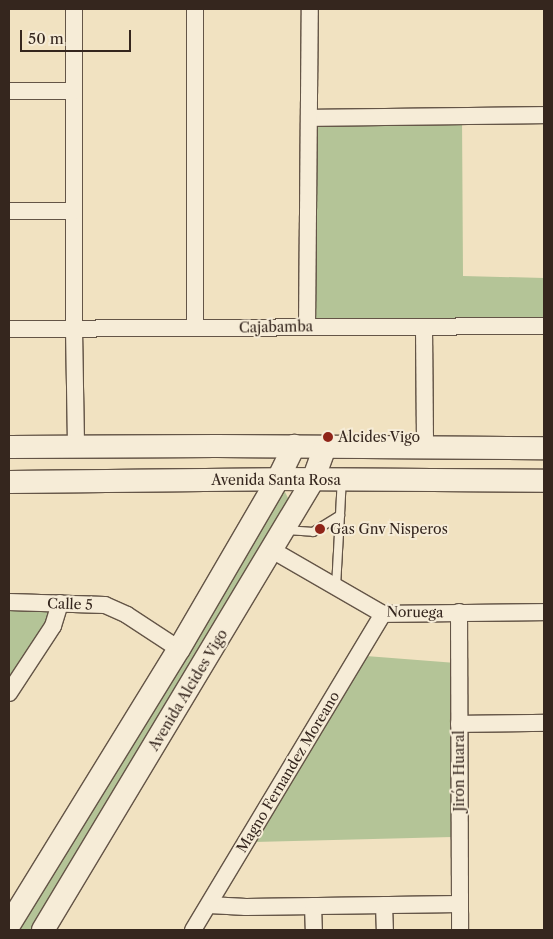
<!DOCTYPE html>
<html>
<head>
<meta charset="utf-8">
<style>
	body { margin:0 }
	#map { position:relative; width:553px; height:939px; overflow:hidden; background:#f1e2c1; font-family:"Libre Caslon Text",serif }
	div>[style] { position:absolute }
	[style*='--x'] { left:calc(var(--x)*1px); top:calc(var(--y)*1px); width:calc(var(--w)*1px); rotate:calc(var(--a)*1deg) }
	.green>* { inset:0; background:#b4c497 }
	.roads { filter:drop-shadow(1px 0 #645547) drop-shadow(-1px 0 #645547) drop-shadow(0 1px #645547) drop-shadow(0 -1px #645547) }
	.lane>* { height:8px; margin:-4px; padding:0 4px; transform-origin:4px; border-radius:4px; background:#f6ecd7 }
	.street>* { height:16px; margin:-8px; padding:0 8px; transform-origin:8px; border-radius:8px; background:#f6ecd7 }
	.secondary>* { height:22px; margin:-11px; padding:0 11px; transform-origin:11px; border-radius:11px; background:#f6ecd7 }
	.dots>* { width:14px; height:14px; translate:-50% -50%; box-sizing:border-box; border:2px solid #f6ecd7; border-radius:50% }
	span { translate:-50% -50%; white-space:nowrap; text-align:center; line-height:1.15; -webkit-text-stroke:4px #f6ecd7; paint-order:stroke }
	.street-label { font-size:14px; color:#35261e }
	.poi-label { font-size:14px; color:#35261e }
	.left { translate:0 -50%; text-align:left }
	.frame { position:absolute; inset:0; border:10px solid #35261e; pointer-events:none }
	.scale { position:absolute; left:20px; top:30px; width:111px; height:22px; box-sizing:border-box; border:2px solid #35261e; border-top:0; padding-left:6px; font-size:15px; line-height:18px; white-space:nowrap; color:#35261e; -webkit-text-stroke:4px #f6ecd7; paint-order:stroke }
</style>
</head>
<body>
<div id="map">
	<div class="green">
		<i style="clip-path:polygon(462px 116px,463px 276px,544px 278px,544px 326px,307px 327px,309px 118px)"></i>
		<i style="clip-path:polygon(285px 492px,290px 502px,31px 930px,13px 930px,277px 494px)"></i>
		<i style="clip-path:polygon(9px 606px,56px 606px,9px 688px)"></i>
		<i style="clip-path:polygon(366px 656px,456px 663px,452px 837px,251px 842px)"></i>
	</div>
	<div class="roads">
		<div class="lane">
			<i style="--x:286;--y:530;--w:27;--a:4"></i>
			<i style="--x:313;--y:532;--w:32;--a:-32"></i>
			<i style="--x:340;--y:515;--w:34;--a:-87"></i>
			<i style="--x:336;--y:587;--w:72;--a:-86.8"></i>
		</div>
		<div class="street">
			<i style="--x:74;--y:9;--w:320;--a:90"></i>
			<i style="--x:74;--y:329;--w:118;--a:89"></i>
			<i style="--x:195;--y:9;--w:319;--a:90"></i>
			<i style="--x:9;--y:91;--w:65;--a:0"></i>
			<i style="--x:309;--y:118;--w:235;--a:-0.7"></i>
			<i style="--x:9;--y:211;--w:65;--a:0"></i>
			<i style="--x:307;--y:327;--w:318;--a:-89.5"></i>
			<i style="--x:424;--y:327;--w:120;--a:89.5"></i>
			<i style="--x:9;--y:329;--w:535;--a:-0.32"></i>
			<i style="--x:272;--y:550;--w:128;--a:30"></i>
			<i style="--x:383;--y:614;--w:161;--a:-0.7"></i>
			<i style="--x:9;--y:602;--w:96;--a:1.8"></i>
			<i style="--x:105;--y:605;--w:24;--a:24"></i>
			<i style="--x:127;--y:615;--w:62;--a:33.2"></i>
			<i style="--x:459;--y:612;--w:318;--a:89.8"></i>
			<i style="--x:9;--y:693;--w:80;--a:-56.7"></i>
			<i style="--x:53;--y:626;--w:24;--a:-73"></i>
			<i style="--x:459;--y:724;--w:85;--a:-0.7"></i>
			<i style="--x:209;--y:905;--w:37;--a:3"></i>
			<i style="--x:246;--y:907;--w:214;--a:-0.8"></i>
			<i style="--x:384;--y:905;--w:25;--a:88"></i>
			<i style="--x:313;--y:906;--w:24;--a:88"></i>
			<i style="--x:193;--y:930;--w:369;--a:-59"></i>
		</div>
		<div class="secondary">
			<i style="--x:9;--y:447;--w:208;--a:-0.3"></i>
			<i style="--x:217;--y:446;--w:327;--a:0.4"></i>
			<i style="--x:9;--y:482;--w:269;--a:-0.6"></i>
			<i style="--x:278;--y:479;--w:266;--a:0.4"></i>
			<i style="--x:9;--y:925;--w:324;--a:-58.4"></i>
			<i style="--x:179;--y:649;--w:197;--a:-59.8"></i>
			<i style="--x:278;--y:479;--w:37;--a:-64"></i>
			<i style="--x:43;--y:930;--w:525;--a:-59.04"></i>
			<i style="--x:313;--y:480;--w:35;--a:-70"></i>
		</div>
	</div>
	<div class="dots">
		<i style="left:328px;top:437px;background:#8f2418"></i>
		<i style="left:320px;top:529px;background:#8f2418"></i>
	</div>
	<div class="street-label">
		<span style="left:276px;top:327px;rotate:-1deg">Cajabamba</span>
		<span style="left:276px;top:480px">Avenida Santa Rosa</span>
		<span style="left:70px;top:604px;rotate:2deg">Calle 5</span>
		<span style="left:415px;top:612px;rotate:1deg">Noruega</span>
		<span style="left:188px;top:690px;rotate:-59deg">Avenida Alcides Vigo</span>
		<span style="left:459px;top:771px;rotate:-90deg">Jirón Huaral</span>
		<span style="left:288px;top:772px;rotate:-59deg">Magno Fernandez Moreano</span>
	</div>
	<div class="poi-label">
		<span class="left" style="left:338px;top:437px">Alcides Vigo</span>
		<span class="left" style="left:330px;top:529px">Gas Gnv Nisperos</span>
	</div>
	<div class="frame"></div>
	<div class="scale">50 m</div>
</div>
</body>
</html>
